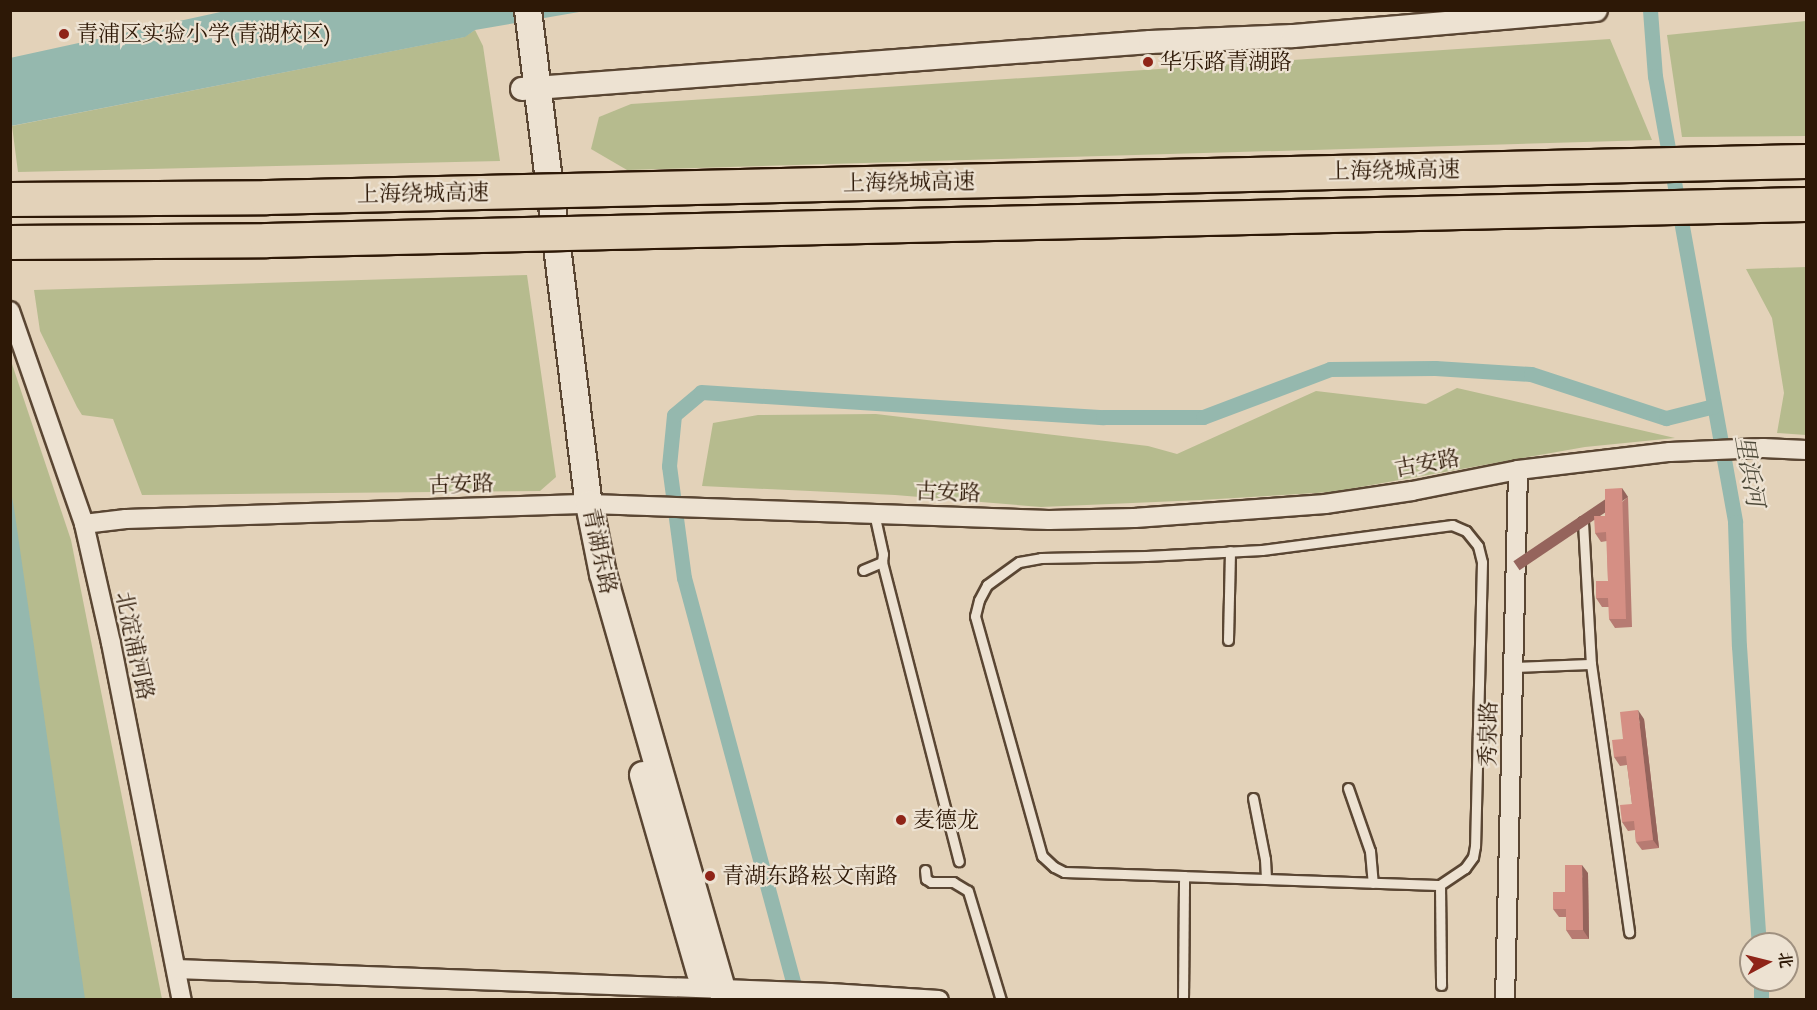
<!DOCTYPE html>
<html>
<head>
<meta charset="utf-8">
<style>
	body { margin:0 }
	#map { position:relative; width:1817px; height:1010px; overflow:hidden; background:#e3d2b9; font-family:"IM FELL Great Primer","Noto Serif SC",serif }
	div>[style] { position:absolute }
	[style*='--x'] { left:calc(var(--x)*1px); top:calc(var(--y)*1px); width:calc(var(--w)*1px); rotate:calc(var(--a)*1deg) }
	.green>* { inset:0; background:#b6bb8e }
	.water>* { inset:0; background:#95b8ae }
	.canal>* { height:15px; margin:-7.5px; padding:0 7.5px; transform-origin:7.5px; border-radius:7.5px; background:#95b8ae }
	.roads { filter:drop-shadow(2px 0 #5a4633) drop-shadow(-2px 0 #5a4633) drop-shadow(0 2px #5a4633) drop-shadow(0 -2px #5a4633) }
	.service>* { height:9px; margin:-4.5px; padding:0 4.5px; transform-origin:4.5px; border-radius:4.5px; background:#ede2d2 }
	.minor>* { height:18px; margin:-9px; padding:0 9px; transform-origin:9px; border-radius:9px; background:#ede2d2 }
	.tertiary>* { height:22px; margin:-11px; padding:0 11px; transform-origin:11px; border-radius:11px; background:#ede2d2 }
	.secondary>* { height:26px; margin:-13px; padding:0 13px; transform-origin:13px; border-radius:13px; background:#ede2d2 }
	.bridges { filter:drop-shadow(2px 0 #2d1806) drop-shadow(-2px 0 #2d1806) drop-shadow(0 2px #2d1806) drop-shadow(0 -2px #2d1806) }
	.motorway-bridge>* { height:33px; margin:-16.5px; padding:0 16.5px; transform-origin:16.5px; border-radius:16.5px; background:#e3d2b9 }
	.wall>* { inset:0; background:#b77b72 }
	.shaded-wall>* { inset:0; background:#95645c; transform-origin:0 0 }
	.building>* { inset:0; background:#d58f84 }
	.dots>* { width:16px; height:16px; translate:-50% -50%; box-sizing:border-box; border:3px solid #ede2d2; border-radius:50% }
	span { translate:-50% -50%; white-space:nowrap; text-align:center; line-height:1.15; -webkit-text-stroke:4.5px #ede2d2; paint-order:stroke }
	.poi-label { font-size:22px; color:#2d1806 }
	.left { translate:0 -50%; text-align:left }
	.street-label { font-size:22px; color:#2d1806 }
	.water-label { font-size:24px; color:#4c4838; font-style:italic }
	.frame { position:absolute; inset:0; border:12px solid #2d1806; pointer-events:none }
	.north { position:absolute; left:1739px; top:932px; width:60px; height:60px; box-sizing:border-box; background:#ede2d2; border:2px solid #a09180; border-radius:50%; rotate:83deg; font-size:16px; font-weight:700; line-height:24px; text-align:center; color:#2d1806 }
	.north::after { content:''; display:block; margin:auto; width:21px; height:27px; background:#8f2418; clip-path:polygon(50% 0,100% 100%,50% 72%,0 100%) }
</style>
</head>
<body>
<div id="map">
	<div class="green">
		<i style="clip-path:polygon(1806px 21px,1806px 136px,1682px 137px,1667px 35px)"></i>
		<i style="clip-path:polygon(475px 30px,483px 46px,500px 161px,18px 172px,12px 126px,464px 37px)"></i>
		<i style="clip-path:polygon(1610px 39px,1652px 140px,627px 170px,591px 149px,599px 117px,631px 104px)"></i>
		<i style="clip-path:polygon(1806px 267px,1806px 435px,1777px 433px,1784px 393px,1772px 318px,1746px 269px)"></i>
		<i style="clip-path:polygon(527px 275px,556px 477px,540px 491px,142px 495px,113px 419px,82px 415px,77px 407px,40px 331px,34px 290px)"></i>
		<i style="clip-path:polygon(10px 358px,71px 540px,162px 999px,11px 999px)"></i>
		<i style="clip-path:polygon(1457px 388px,1675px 438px,1585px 447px,1332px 492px,1201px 500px,1041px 507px,895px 495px,702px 486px,713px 423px,758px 415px,876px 414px,1148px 446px,1177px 454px,1316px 391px,1426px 404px)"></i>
	</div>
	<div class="water">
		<i style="clip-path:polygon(225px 11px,585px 11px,475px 30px,465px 37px,11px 126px,10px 58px)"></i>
		<i style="clip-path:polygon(11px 492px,14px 508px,85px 999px,11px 999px)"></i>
	</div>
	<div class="canal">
		<i style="--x:1650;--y:10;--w:66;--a:85.7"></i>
		<i style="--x:1655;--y:76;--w:453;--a:79.8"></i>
		<i style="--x:1735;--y:522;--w:124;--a:88.2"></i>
		<i style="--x:1739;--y:646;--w:299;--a:86.2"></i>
		<i style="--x:1761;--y:980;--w:20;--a:90"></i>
		<i style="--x:798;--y:1000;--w:437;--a:-105.1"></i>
		<i style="--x:684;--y:578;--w:113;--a:-97.6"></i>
		<i style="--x:669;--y:466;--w:51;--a:-84.4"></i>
		<i style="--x:674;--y:415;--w:35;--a:-40"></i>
		<i style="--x:701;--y:392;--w:403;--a:3.6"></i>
		<i style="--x:1103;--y:417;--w:100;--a:0"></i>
		<i style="--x:1203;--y:417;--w:136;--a:-20.7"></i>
		<i style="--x:1330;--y:369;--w:105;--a:-0.5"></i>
		<i style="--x:1435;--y:368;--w:96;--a:3.6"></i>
		<i style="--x:1531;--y:374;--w:142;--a:18.1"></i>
		<i style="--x:1666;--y:418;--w:49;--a:-14"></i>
	</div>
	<div class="roads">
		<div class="service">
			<i style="--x:1583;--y:522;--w:142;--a:86.8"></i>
			<i style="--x:1591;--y:664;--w:271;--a:81.9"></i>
			<i style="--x:882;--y:562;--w:309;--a:75.6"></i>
			<i style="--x:863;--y:570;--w:21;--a:-23"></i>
			<i style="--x:882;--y:562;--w:8;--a:-83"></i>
			<i style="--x:883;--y:554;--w:42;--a:-102.4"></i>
			<i style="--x:1228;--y:640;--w:89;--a:-88.7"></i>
			<i style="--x:1513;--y:667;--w:78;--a:-2.2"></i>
			<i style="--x:1348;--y:788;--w:67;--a:70.8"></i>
			<i style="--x:1370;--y:851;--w:32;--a:85"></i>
			<i style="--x:1253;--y:798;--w:62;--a:78.9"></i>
			<i style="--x:1265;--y:859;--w:20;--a:87"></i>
			<i style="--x:925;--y:870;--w:9;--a:84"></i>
			<i style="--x:926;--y:879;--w:6;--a:31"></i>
			<i style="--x:931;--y:882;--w:22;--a:0"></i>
			<i style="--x:953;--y:882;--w:17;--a:31"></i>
			<i style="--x:968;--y:891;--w:114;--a:73.2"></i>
			<i style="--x:1440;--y:885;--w:100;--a:89.4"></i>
			<i style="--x:1183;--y:1000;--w:124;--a:-89.5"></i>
			<i style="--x:1184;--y:876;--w:120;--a:-178.1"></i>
			<i style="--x:1064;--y:872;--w:11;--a:-153"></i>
			<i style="--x:1054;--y:867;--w:16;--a:-137"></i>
			<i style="--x:1042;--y:856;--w:249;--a:-105.6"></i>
			<i style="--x:975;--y:616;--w:16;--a:-76"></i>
			<i style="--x:979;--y:600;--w:17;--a:-62"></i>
			<i style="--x:987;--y:585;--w:39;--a:-36"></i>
			<i style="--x:1019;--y:562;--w:22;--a:-10"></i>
			<i style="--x:1041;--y:558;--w:105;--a:-1.1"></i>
			<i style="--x:1146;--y:556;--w:116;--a:-3"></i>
			<i style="--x:1262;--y:550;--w:192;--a:-7.5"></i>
			<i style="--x:1452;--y:525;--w:15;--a:23"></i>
			<i style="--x:1466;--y:531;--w:19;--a:51"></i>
			<i style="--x:1478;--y:546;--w:16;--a:76"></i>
			<i style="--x:1482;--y:562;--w:284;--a:91.4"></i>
			<i style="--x:1475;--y:846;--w:11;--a:100"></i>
			<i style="--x:1473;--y:857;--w:14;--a:126"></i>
			<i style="--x:1465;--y:868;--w:30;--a:146"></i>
			<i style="--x:1440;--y:885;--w:256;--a:-178"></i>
		</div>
		<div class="minor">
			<i style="--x:10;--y:311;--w:225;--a:70.8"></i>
			<i style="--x:84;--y:524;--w:122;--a:77.2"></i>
			<i style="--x:111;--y:643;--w:364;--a:78.8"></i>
			<i style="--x:84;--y:524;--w:42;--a:-6.8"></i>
			<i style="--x:126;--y:519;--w:463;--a:-1.9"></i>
			<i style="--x:589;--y:504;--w:460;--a:2"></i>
			<i style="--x:1049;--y:520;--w:85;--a:-1.3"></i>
			<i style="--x:1134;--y:518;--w:192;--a:-4.2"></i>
			<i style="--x:1325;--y:504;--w:88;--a:-8.5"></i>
			<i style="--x:1412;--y:491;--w:108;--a:-11.2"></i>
			<i style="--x:1518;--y:470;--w:153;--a:-6.8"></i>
			<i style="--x:1670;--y:452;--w:93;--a:-2.5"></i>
			<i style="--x:1763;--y:448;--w:43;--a:2.7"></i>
			<i style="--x:176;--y:969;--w:654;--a:2.1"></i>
			<i style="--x:830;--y:993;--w:109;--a:3.7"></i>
			<i style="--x:1505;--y:1000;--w:530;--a:-88.59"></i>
		</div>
		<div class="tertiary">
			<i style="--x:522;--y:89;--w:630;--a:-4.28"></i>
			<i style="--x:1150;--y:42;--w:143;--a:-2.4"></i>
			<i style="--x:1293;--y:36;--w:304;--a:-4.9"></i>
		</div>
		<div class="secondary">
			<i style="--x:528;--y:10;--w:498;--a:83"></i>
			<i style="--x:589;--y:504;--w:71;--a:78.7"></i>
			<i style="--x:603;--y:574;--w:443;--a:74"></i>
			<i style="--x:643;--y:775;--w:206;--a:73.9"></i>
		</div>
	</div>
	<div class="bridges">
		<div class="motorway-bridge">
			<i style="--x:10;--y:199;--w:256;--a:-0.4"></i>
			<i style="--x:266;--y:197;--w:1540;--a:-1.34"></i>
			<i style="--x:10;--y:242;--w:256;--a:-0.4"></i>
			<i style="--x:266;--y:240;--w:1540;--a:-1.34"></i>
		</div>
	</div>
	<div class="wall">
		<i style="clip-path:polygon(1628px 497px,1632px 627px,1615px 628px,1609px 619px,1609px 607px,1602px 607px,1596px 598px,1608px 581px,1607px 541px,1601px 542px,1595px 533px,1605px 516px)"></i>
		<i style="clip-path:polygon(1644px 719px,1659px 848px,1642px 850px,1636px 842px,1635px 830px,1628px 831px,1622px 822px,1632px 804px,1627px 765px,1620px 766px,1614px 757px,1623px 739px)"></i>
		<i style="clip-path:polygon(1588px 873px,1589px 939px,1572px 939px,1566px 930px,1566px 917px,1559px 917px,1553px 909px,1565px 892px)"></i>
	</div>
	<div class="shaded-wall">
		<i style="left:1622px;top:488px;width:11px;height:131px;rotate:56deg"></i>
		<i style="clip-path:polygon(1638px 710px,1644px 719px,1659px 848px,1653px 840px)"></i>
		<i style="clip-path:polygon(1582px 865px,1588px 873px,1589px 939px,1583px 930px)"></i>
	</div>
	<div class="building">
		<i style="clip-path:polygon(1622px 488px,1626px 619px,1609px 619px,1608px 598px,1596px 598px,1596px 581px,1608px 581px,1606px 532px,1595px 533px,1594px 516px,1605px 516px,1605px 489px)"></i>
		<i style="clip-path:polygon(1638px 710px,1653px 840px,1636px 842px,1634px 821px,1622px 822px,1620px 805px,1632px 804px,1626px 756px,1614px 757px,1612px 740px,1623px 739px,1620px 712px)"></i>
		<i style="clip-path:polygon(1565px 865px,1582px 865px,1583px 930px,1566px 930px,1566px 909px,1553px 909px,1553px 892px,1565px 892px)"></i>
	</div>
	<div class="dots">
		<i style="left:64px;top:34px;background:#8f2418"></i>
		<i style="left:1148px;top:62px;background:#8f2418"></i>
		<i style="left:901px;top:820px;background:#8f2418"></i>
		<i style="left:710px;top:876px;background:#8f2418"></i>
	</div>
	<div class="poi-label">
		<span class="left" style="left:76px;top:34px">青浦区实验小学(青湖校区)</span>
		<span class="left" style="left:1160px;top:62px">华乐路青湖路</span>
		<span class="left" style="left:913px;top:820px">麦德龙</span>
		<span class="left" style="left:722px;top:876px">青湖东路崧文南路</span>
	</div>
	<div class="street-label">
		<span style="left:1394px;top:170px;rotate:-1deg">上海绕城高速</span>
		<span style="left:909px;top:182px;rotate:-1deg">上海绕城高速</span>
		<span style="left:423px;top:193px;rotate:-1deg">上海绕城高速</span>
		<span style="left:1427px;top:463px;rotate:-10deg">古安路</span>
		<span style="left:461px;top:484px;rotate:-2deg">古安路</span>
		<span style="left:948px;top:492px;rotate:2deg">古安路</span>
		<span style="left:600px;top:551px;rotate:78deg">青湖东路</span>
		<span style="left:135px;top:646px;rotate:78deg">北淀浦河路</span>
		<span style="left:1488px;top:734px;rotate:-89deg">秀泉路</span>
	</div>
	<div class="water-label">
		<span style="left:1749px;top:471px;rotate:80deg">里浜河</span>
	</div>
	<div class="frame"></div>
	<div class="north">北</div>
</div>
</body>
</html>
